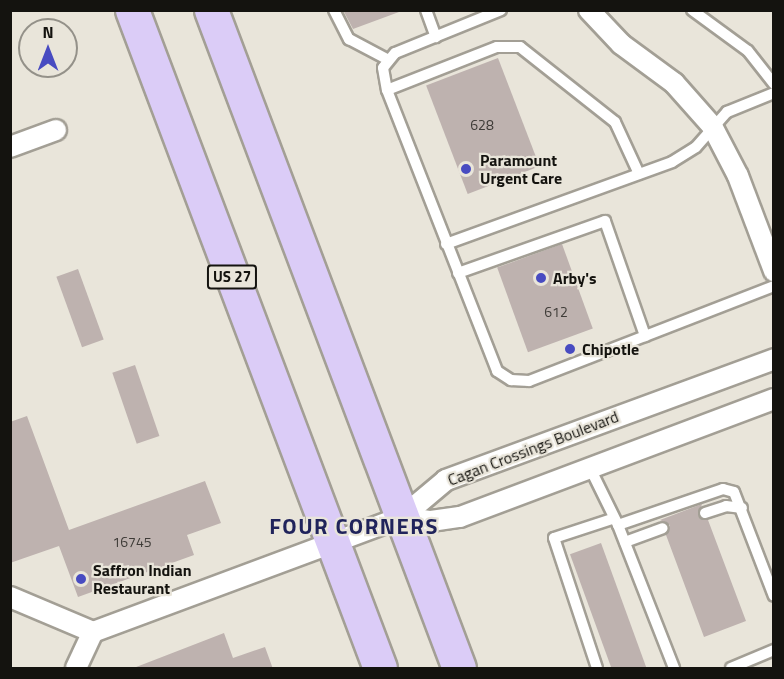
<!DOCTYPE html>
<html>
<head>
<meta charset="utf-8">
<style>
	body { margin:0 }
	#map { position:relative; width:784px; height:679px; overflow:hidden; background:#e9e5da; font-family:"Titillium Web",sans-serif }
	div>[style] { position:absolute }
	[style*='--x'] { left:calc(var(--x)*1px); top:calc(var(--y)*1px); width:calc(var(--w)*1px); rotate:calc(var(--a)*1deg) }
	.building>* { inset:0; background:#beb2af; transform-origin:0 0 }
	.roads { filter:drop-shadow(2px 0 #a39f95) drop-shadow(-2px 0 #a39f95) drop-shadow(0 2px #a39f95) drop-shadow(0 -2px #a39f95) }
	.lane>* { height:10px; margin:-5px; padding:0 5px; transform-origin:5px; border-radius:5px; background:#fff }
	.street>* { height:20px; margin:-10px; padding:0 10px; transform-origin:10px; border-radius:10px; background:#fff }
	.highway>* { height:33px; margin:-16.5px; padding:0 16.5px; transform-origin:16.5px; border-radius:16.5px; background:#dbccf7 }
	.dots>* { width:16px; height:16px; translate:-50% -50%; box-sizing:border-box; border:3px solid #e9e5da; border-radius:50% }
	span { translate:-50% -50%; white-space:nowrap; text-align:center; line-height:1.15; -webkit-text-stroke:4.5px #e9e5da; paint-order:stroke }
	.number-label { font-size:14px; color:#3e3b37 }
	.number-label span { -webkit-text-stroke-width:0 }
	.shield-label span { padding:2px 4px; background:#e9e5da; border:2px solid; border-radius:4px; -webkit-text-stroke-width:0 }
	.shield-label { font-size:15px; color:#14130f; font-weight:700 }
	.poi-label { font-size:16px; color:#14130f; font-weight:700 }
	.left { translate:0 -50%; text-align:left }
	.street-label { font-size:16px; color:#14130f }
	.district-label { font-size:22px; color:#20235b; font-weight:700; letter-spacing:1.5px }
	.frame { position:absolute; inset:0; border:12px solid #14130f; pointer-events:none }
	.north { position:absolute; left:18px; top:18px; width:60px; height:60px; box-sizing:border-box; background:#e9e5da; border:2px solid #949189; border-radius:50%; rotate:0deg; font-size:16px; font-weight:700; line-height:24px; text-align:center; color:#14130f }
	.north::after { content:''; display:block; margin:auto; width:21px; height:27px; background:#484bc1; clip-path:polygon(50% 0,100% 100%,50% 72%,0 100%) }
</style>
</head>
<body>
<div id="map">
	<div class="building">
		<i style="clip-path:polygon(343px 10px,398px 10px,399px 12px,353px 29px)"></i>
		<i style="left:498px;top:58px;width:116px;height:77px;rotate:69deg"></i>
		<i style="left:562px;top:244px;width:90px;height:69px;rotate:70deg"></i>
		<i style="left:78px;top:269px;width:75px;height:23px;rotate:70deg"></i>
		<i style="left:135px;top:365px;width:75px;height:24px;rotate:71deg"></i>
		<i style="clip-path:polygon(27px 416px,69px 530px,205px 481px,221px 523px,187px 535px,194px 555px,78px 597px,59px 546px,10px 563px,10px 422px)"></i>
		<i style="clip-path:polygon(702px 504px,698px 516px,708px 520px,746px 621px,704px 637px,666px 535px,670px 525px,660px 520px)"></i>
		<i style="left:601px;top:543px;width:134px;height:33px;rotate:70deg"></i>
		<i style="clip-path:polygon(224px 633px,233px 658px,265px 647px,273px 669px,131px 669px)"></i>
	</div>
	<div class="roads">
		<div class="lane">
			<i style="--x:334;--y:10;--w:33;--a:63"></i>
			<i style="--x:349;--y:39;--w:43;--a:27.8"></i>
			<i style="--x:426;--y:10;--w:29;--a:70"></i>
			<i style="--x:501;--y:10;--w:114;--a:157.9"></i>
			<i style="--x:395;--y:53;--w:19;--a:129"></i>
			<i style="--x:383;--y:68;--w:22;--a:80"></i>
			<i style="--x:387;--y:90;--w:302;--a:68.6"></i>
			<i style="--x:497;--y:371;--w:17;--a:33"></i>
			<i style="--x:511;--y:380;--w:18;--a:3"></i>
			<i style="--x:529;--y:381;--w:263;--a:-21.2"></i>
			<i style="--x:692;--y:10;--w:69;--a:36.2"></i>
			<i style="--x:748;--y:51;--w:42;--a:51.8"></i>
			<i style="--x:387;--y:90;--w:118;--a:-21.4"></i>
			<i style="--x:497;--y:47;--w:23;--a:0"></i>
			<i style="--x:520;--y:47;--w:121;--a:38.3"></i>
			<i style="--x:615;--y:122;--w:57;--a:65.2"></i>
			<i style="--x:446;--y:244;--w:240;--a:-19.9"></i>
			<i style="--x:672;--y:162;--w:28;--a:-32"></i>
			<i style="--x:696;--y:147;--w:47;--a:-48.5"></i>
			<i style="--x:727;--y:112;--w:51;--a:-22"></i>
			<i style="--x:458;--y:273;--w:156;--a:-19.5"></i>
			<i style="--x:605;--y:221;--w:122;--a:70.8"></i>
			<i style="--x:590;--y:468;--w:64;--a:63.8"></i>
			<i style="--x:618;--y:525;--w:154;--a:68.6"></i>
			<i style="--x:705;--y:513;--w:22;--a:-18"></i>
			<i style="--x:726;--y:506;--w:16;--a:7"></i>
			<i style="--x:618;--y:525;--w:111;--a:-18.9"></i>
			<i style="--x:723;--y:489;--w:11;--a:15"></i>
			<i style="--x:734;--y:492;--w:111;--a:69"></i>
			<i style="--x:625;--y:542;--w:40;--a:-20.2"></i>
			<i style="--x:597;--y:668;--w:137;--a:-108.3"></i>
			<i style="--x:554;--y:538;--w:61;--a:-18.1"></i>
			<i style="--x:731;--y:668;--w:47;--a:-22.7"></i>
		</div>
		<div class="street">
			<i style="--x:589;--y:10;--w:47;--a:46.7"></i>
			<i style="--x:621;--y:44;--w:66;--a:36.3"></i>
			<i style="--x:674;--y:83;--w:57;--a:48.5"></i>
			<i style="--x:712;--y:126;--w:56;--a:62.5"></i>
			<i style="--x:738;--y:176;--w:102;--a:69.2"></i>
			<i style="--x:10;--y:147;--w:49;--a:-20.3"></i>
			<i style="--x:402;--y:517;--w:57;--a:-40.1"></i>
			<i style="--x:446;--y:480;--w:350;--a:-20.2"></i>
			<i style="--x:402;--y:517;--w:29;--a:8"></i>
			<i style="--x:431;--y:521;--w:29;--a:-8"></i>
			<i style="--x:460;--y:517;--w:335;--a:-20.6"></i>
			<i style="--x:10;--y:597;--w:90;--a:22.9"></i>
			<i style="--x:93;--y:632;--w:330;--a:-20.4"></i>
			<i style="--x:76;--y:668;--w:40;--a:-65"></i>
		</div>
		<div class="highway">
			<i style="--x:132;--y:10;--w:703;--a:69.35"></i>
			<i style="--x:211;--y:10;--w:703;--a:69.35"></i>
		</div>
	</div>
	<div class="dots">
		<i style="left:466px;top:169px;background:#484bc1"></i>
		<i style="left:541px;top:278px;background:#484bc1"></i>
		<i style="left:570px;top:349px;background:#484bc1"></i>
		<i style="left:81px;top:579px;background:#484bc1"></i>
	</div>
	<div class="number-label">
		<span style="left:482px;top:125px">628</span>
		<span style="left:556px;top:312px">612</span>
		<span style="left:132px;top:542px">16745</span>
	</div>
	<div class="shield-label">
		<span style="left:232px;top:277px">US 27</span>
	</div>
	<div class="poi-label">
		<span class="left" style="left:480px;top:169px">Paramount<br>Urgent Care</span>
		<span class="left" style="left:553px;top:278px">Arby's</span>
		<span class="left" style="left:582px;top:349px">Chipotle</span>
		<span class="left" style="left:93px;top:579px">Saffron Indian<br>Restaurant</span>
	</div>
	<div class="street-label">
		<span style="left:533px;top:448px;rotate:-21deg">Cagan Crossings Boulevard</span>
	</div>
	<div class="district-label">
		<span style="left:354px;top:527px">FOUR CORNERS</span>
	</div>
	<div class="frame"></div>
	<div class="north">N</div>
</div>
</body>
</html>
